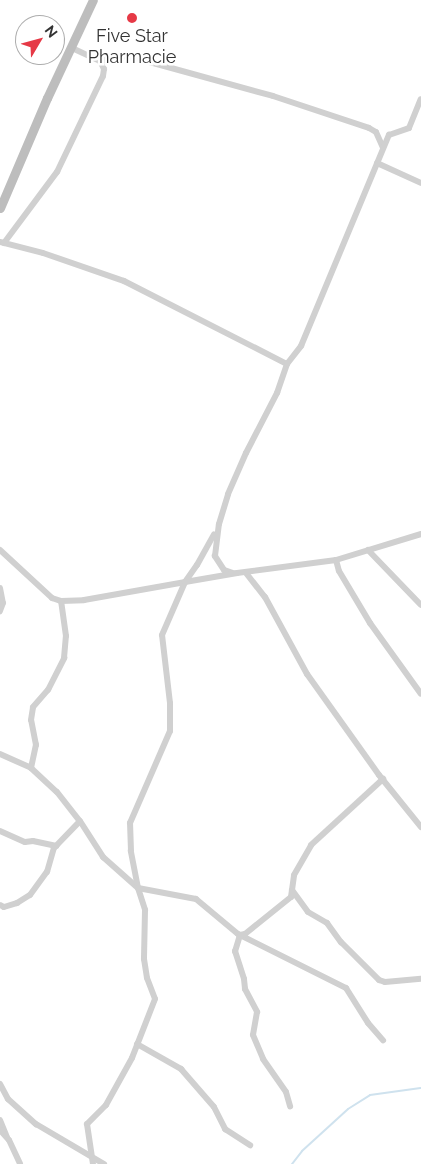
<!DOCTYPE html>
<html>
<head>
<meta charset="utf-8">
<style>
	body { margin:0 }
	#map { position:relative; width:421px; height:1164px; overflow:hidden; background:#fff; font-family:Raleway,sans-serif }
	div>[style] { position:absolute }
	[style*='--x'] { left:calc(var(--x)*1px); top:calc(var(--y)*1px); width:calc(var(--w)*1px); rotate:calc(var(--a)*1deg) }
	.stream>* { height:2px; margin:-1px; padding:0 1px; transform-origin:1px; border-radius:1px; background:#cfe2ee }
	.street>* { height:6px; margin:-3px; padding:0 3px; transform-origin:3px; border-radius:3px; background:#d0d0d0 }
	.secondary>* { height:9px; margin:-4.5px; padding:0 4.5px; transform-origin:4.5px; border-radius:4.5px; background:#bdbdbd }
	.dots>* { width:14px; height:14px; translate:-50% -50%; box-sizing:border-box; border:2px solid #fff; border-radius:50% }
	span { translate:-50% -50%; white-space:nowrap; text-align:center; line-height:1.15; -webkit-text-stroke:5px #fff; paint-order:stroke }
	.poi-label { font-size:18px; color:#333 }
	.north { position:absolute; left:15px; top:15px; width:50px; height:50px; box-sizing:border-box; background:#fff; border:1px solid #adadad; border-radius:50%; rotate:53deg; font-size:14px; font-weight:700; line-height:20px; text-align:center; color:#333 }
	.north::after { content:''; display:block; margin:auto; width:18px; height:22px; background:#e63946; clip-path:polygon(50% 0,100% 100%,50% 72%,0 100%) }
</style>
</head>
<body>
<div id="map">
	<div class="stream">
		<i style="--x:292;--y:1164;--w:16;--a:-52"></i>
		<i style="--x:302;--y:1151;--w:62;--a:-42.4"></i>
		<i style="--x:348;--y:1109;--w:26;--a:-32"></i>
		<i style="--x:370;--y:1095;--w:51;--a:-7.8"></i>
	</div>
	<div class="street">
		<i style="--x:72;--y:48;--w:31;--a:25"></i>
		<i style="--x:100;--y:61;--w:23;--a:-13"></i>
		<i style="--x:122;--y:56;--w:13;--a:9"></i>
		<i style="--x:135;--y:58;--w:143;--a:15.4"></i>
		<i style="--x:273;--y:96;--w:101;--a:18.4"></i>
		<i style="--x:369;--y:128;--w:8;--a:30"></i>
		<i style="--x:376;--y:132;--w:17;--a:66"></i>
		<i style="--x:377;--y:163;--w:48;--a:24.4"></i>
		<i style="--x:0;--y:242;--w:44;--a:14.3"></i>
		<i style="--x:43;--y:253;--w:86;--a:19.1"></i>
		<i style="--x:124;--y:281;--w:183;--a:27"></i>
		<i style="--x:4;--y:243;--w:89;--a:-53.3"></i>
		<i style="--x:57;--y:172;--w:106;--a:-64.4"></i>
		<i style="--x:103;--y:76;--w:7;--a:-82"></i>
		<i style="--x:104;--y:69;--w:9;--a:-117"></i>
		<i style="--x:0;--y:550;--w:71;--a:42.7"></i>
		<i style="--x:52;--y:598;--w:9;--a:18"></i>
		<i style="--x:61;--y:601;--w:23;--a:-2"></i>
		<i style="--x:84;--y:600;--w:103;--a:-10.1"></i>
		<i style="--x:185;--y:582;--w:21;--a:-55"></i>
		<i style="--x:197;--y:565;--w:35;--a:-61"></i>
		<i style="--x:368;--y:550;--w:76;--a:46.1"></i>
		<i style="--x:336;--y:560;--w:11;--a:75"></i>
		<i style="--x:339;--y:571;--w:61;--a:59.2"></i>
		<i style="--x:370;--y:623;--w:87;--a:54.3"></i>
		<i style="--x:233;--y:573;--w:9;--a:-162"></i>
		<i style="--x:224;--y:570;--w:17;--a:-123"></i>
		<i style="--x:215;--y:556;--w:32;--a:-83"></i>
		<i style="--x:219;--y:524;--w:31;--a:-73"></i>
		<i style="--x:228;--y:494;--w:45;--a:-66.3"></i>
		<i style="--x:246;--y:453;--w:68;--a:-62.7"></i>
		<i style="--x:277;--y:393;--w:31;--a:-71"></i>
		<i style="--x:287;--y:364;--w:23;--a:-52"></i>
		<i style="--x:301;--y:346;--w:229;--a:-67.4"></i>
		<i style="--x:389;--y:135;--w:21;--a:-19"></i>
		<i style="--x:409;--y:128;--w:31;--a:-68"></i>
		<i style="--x:246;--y:573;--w:31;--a:52"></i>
		<i style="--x:265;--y:597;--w:88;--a:61.4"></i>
		<i style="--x:307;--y:674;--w:124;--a:54.5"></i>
		<i style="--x:379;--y:775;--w:67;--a:51.1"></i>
		<i style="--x:0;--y:588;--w:15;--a:79"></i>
		<i style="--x:3;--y:603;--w:9;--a:111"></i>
		<i style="--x:0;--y:754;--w:34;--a:24"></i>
		<i style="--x:31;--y:768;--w:35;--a:43"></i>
		<i style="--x:57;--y:792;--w:37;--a:52"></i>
		<i style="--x:80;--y:821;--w:43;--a:57.4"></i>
		<i style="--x:103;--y:857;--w:47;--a:41.5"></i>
		<i style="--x:138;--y:888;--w:23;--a:72"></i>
		<i style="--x:145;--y:910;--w:49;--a:91.2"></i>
		<i style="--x:144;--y:959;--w:19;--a:81"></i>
		<i style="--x:147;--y:978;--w:22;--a:69"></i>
		<i style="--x:155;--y:999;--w:63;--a:111.3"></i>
		<i style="--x:132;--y:1058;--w:54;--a:119"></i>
		<i style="--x:106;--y:1105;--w:27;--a:135"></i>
		<i style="--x:87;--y:1124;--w:40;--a:81.5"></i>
		<i style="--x:31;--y:768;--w:24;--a:-78"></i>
		<i style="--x:36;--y:745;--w:25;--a:-101"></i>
		<i style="--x:31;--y:720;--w:13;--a:-81"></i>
		<i style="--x:33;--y:707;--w:23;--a:-49"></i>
		<i style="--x:48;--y:690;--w:36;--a:-63"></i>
		<i style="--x:64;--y:658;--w:22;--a:-85"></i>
		<i style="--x:66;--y:636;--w:35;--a:-98"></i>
		<i style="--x:0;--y:831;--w:27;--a:24"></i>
		<i style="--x:25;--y:842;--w:8;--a:-7"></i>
		<i style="--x:33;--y:841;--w:24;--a:12"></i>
		<i style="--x:138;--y:888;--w:38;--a:-101"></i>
		<i style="--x:131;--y:851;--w:28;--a:-92"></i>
		<i style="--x:130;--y:823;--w:100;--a:-66.5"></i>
		<i style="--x:170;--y:731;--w:28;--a:-90"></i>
		<i style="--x:170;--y:703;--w:68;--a:-96.7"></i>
		<i style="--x:162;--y:635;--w:58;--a:-66.5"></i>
		<i style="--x:185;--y:582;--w:53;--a:-9.8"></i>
		<i style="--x:237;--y:573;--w:100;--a:-7.5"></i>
		<i style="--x:336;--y:560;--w:89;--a:-17"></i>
		<i style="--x:138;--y:888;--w:59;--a:10.7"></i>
		<i style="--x:196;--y:899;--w:55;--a:39.8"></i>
		<i style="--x:238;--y:934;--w:121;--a:26.6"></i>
		<i style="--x:346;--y:988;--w:41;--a:57.8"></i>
		<i style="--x:368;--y:1023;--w:23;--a:49"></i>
		<i style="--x:292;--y:890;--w:27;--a:54"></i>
		<i style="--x:308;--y:912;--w:22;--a:30"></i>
		<i style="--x:327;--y:923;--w:24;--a:54"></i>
		<i style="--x:341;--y:942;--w:54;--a:45"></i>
		<i style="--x:379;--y:980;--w:6;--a:18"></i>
		<i style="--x:385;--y:982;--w:36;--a:-5"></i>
		<i style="--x:0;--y:905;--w:4;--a:27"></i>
		<i style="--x:4;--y:907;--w:14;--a:-17"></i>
		<i style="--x:17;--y:903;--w:15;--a:-32"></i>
		<i style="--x:30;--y:895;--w:29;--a:-54"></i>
		<i style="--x:47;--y:872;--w:25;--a:-74"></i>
		<i style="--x:54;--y:848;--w:37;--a:-46"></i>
		<i style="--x:240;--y:935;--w:5;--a:-11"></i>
		<i style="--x:245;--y:934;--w:59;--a:-38.8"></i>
		<i style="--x:291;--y:897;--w:22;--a:-82"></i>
		<i style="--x:294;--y:875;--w:34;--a:-60"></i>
		<i style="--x:311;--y:845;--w:98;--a:-42.5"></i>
		<i style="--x:240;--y:935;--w:17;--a:107"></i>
		<i style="--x:235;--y:951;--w:29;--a:72"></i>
		<i style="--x:244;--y:979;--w:10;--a:84"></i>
		<i style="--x:245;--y:989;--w:26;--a:62"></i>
		<i style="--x:257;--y:1012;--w:23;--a:100"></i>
		<i style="--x:253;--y:1035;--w:26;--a:67"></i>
		<i style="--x:263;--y:1059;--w:40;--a:55.1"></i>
		<i style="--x:286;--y:1092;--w:15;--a:74"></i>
		<i style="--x:137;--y:1044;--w:51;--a:29.6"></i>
		<i style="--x:181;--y:1069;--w:50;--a:49"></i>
		<i style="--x:214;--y:1107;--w:25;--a:63"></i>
		<i style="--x:225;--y:1129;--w:30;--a:33"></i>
		<i style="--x:0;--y:1084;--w:17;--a:62"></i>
		<i style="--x:8;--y:1099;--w:38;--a:42"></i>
		<i style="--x:36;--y:1124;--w:79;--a:30.5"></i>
		<i style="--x:0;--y:1120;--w:18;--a:68"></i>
		<i style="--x:0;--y:1130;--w:13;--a:48"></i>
		<i style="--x:9;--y:1140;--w:26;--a:65"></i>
	</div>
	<div class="secondary">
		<i style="--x:0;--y:208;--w:120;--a:-66.9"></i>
		<i style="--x:47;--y:98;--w:108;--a:-64.9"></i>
	</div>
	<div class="dots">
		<i style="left:132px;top:18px;background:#e63946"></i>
	</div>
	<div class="poi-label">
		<span style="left:132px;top:47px">Five Star<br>Pharmacie</span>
	</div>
	<div class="north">N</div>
</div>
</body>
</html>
